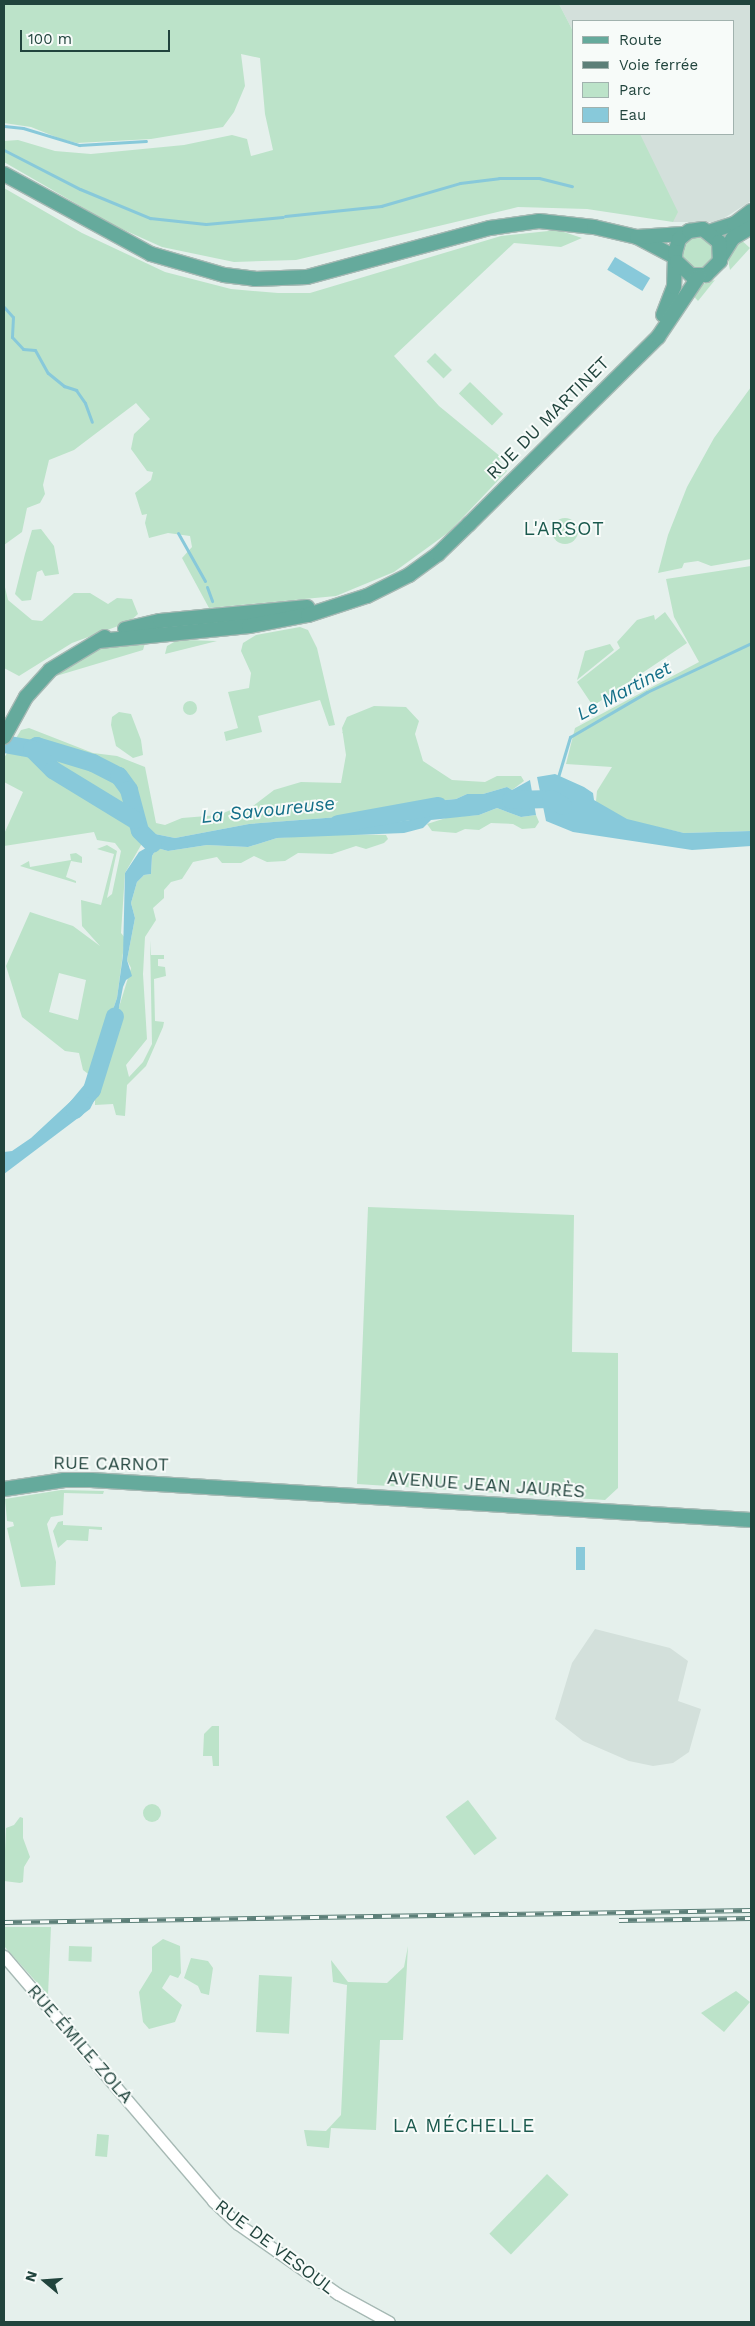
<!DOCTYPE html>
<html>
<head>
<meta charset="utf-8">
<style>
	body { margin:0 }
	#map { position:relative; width:755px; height:2326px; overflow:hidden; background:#e5f0ec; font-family:"Work Sans",sans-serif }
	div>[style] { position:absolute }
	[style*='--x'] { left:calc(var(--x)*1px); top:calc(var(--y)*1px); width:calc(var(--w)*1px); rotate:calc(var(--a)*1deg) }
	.built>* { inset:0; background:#d3e0db }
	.green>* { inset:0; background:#bce3c9; transform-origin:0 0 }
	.round { border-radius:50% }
	.water>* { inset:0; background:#88c9da; transform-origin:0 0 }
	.stream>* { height:3px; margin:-1.5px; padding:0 1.5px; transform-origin:1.5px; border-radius:1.5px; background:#88c9da }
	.river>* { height:18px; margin:-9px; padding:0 9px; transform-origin:9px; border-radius:9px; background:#88c9da }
	.roads { filter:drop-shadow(1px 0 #a6b9b4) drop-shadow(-1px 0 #a6b9b4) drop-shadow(0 1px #a6b9b4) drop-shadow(0 -1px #a6b9b4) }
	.minor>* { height:11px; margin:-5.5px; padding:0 5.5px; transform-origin:5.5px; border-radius:5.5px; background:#fff }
	.major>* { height:14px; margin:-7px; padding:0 7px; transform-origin:7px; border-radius:7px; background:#65aa9c }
	.rail>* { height:5px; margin-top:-2.5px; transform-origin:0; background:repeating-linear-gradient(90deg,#f7fbf9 0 9px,#5c7f78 0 18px); box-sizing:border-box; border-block:1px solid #5c7f78 }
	span { translate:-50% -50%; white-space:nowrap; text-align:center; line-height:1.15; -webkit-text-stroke:4px #f7fbf9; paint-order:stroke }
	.street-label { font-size:18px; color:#21443d }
	.neighbourhood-label { font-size:19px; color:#1a594d; letter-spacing:1px }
	.water-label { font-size:19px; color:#146f88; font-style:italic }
	.frame { position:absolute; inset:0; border:5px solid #21443d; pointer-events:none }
	.legend { position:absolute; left:572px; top:20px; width:162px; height:115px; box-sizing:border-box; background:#f7fbf9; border:1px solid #a1b2ae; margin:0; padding:6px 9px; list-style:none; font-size:15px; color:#21443d }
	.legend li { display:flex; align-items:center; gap:10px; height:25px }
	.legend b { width:25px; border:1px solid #a1b2ae }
	.north { position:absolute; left:20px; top:2256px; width:50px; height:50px; -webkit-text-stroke:4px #f7fbf9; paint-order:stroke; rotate:288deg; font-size:14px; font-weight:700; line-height:20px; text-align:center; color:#21443d }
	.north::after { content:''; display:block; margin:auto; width:18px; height:22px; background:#21443d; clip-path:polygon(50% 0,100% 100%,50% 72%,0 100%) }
	.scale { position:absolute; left:20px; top:30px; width:150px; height:22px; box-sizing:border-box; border:2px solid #21443d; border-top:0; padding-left:6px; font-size:15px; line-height:18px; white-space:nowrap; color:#21443d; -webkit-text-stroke:4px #f7fbf9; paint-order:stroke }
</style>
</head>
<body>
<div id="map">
	<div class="built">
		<i style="clip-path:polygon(559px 4px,751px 4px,751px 201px,718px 222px,673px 222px,626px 134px,734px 134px,734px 21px,574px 21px,574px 33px)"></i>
		<i style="clip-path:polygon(595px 1629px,670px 1648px,688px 1661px,678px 1701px,701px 1709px,689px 1752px,673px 1763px,653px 1766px,629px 1761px,583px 1741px,555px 1719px,572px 1663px)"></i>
	</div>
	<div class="green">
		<i style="clip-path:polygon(4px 4px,559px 4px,574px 33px,574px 134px,640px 134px,678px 212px,673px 222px,587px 209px,518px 207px,296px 260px,234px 262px,162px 247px,113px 225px,4px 162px,4px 141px,18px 140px,55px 151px,91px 154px,184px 145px,232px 135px,247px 139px,251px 156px,273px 150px,265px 114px,260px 58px,241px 54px,245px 86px,234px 112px,223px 127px,151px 139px,77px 143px,61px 139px,31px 127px,4px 123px)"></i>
		<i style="clip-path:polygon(4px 188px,82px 233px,165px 272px,231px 289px,278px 293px,310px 293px,501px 236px,558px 230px,582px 238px,561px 247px,514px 243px,394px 356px,439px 406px,501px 457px,499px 460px,507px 471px,449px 532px,394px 572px,336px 596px,209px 608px,182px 558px,192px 547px,190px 536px,168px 533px,149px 538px,145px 523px,147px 514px,142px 515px,135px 493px,151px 480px,153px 472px,147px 471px,131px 449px,134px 434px,150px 419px,136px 403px,74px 450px,49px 460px,43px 485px,45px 494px,40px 503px,27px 508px,22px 532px,4px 545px)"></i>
		<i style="clip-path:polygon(692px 236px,704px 236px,716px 249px,711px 266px,695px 272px,681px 261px,683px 244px)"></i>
		<i style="clip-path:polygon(739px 238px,750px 248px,730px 270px,728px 260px)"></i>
		<i style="clip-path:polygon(715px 280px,698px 301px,690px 292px,695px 287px)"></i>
		<i style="left:435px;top:353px;width:24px;height:12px;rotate:45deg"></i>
		<i style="left:470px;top:382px;width:46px;height:16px;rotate:44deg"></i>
		<i style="clip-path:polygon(751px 387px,751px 559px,711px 566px,698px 561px,684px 563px,682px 568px,658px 573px,668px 535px,687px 487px,714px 438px)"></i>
		<i class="round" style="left:552px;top:518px;width:26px;height:26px"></i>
		<i style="clip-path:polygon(41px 529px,54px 546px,59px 574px,45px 576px,42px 570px,37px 572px,31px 600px,22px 601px,15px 594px,25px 554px,32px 530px)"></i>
		<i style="clip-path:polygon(751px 566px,751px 831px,684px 833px,603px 815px,596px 801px,597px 791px,612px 767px,566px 764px,575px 728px,699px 662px,674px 617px,666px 579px)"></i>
		<i style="clip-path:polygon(4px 583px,8px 600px,32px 620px,42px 621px,74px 593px,90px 593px,108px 604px,117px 598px,132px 599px,138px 614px,129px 622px,72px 643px,19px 676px,4px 668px)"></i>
		<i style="clip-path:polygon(665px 612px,687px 643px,593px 706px,577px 682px,620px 648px,617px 642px,637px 620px,654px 615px,655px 620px)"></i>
		<i style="clip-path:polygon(300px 627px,308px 630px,317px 648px,335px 725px,329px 726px,320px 700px,258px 716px,262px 732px,226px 741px,224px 732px,238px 728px,228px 692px,249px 688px,251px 673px,241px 651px,243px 643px,256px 635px)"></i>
		<i style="clip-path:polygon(146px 640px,143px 650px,56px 676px,87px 654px,107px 646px)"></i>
		<i style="clip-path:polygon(176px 641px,185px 640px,217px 641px,165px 654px,167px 646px)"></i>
		<i style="clip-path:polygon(610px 644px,614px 650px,577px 680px,585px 651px)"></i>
		<i class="round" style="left:183px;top:701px;width:14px;height:14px"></i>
		<i style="clip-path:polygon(evenodd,374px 706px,406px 707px,419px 721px,415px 734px,423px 761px,452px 780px,485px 782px,497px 776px,521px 776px,524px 781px,512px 790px,507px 787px,483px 794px,467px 794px,456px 799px,417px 803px,410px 820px,372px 825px,352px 816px,249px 824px,175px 838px,145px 832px,140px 836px,144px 840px,125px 873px,121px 933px,125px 938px,117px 998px,108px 1024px,109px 1040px,131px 968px,127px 960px,135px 918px,131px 903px,137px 882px,144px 875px,151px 874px,152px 856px,157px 848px,168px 851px,207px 845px,248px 847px,277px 838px,334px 834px,386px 835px,388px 839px,384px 843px,366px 849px,356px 846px,332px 854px,298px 853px,285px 861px,267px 862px,254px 856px,241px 863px,222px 863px,217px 857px,193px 862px,182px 879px,171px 882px,164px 890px,164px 898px,153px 908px,156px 920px,145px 937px,143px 974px,147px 1039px,126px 1065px,129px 1077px,143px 1062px,152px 1044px,150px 940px,151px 955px,164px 955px,164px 959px,158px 959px,158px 966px,165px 967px,166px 976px,154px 979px,155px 1021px,164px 1022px,163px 1027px,146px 1066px,127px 1085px,125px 1116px,116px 1115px,113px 1104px,95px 1105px,95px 1099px,86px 1087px,91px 1076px,83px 1070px,79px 1053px,65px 1051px,22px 1017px,6px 966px,30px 912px,73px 926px,100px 946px,82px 926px,81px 900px,101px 905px,114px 854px,97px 849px,107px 845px,117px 851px,107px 898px,112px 894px,121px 851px,115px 843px,97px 840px,94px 832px,4px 846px,4px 834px,23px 792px,4px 782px,4px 758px,21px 730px,29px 728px,93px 753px,117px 756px,145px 767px,156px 823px,165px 825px,182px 818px,219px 815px,235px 808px,244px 813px,274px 790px,301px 782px,341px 783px,346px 755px,342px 728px,347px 717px,374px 706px,59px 973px,86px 980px,78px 1020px,49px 1012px,59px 973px)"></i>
		<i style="clip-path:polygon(119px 712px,131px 714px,141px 740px,143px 755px,133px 758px,116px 746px,111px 725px,112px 717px)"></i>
		<i style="clip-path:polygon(497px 808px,521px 817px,536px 815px,539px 822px,535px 828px,522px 829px,513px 824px,491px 823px,479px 830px,465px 829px,456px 833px,432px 831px,427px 824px,449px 817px,479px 815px)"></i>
		<i style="clip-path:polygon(76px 853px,82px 857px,82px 863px,71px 861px,66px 877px,76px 881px,76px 883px,20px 866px,29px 861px,30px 867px,71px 860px,70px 854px)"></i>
		<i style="clip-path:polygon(368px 1207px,574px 1215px,572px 1352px,618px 1353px,618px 1488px,605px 1500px,357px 1484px)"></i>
		<i style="clip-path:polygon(61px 1490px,104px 1491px,103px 1494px,64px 1493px,63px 1515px,51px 1517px,47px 1524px,56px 1562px,55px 1585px,21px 1587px,7px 1528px,14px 1526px,13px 1522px,7px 1521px,5px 1499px)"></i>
		<i style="clip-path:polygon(63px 1521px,63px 1525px,102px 1527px,102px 1530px,89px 1529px,88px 1541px,67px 1540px,58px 1548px,53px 1531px,58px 1522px)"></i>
		<i style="clip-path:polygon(212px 1726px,219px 1726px,219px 1766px,213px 1766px,212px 1756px,203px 1756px,204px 1734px)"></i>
		<i style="left:468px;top:1800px;width:48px;height:28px;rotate:53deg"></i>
		<i class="round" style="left:143px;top:1804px;width:18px;height:18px"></i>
		<i style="clip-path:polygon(20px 1817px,23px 1818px,23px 1838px,30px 1857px,24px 1867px,23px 1882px,20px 1883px,4px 1881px,4px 1873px,6px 1828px,14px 1825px)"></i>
		<i style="clip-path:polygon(4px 1927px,51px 1927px,48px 1995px,4px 1946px)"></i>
		<i style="clip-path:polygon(163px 1939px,180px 1946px,181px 1973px,178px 1978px,170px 1975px,162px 1988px,182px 2005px,175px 2022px,149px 2029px,143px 2022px,139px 1992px,152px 1971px,152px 1947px)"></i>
		<i style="left:69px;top:1946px;width:23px;height:15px;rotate:2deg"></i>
		<i style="clip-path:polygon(408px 1946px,403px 2040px,380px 2040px,376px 2130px,331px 2128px,329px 2148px,307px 2146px,304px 2130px,326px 2131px,341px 2115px,347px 1985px,333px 1982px,331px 1960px,348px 1982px,387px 1983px,404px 1967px)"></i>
		<i style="clip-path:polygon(191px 1958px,208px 1961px,213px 1968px,209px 1995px,201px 1993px,198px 1986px,184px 1978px)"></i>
		<i style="left:259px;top:1975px;width:33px;height:57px;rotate:3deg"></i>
		<i style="clip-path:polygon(736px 1991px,750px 2002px,724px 2032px,701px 2013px)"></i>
		<i style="left:97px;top:2134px;width:12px;height:22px;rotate:5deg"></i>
		<i style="left:547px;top:2174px;width:30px;height:83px;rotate:44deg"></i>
	</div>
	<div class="water">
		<i style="left:615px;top:257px;width:41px;height:15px;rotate:31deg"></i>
		<i style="clip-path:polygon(555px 774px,584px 787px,593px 793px,594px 800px,627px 819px,684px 833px,751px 831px,751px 846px,692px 850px,573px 832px,546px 821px,537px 777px)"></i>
		<i style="clip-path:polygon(530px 780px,536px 815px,521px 817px,497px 808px,479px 815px,431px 820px,423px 828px,404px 833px,277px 838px,248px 847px,207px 845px,168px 851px,157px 848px,152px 856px,151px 874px,144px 875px,137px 882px,131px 903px,135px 918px,127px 960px,132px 976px,126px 980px,123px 987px,115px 1028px,109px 1040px,104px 1037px,103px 1029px,108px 1024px,117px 998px,123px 955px,125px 873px,139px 852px,146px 848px,144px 840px,139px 837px,145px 832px,175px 838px,249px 824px,352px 816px,372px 825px,410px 820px,417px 803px,456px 799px,467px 794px,483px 794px,507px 787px,512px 790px)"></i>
		<i style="clip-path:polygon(86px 1087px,95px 1099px,90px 1109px,4px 1174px,4px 1152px,12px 1151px,31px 1138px)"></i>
		<i style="left:576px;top:1547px;width:9px;height:23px"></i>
	</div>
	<div class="stream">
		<i style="--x:4;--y:126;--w:19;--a:6"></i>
		<i style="--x:23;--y:128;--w:59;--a:16.9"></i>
		<i style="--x:79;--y:145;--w:67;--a:-3.4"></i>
		<i style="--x:4;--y:150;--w:85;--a:27.2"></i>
		<i style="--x:80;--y:189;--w:76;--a:22.5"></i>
		<i style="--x:150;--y:218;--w:56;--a:6.1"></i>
		<i style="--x:206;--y:224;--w:77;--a:-5.2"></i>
		<i style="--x:285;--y:216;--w:97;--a:-5.9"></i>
		<i style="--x:381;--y:206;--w:82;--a:-16.2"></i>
		<i style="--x:460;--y:183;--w:39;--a:-7"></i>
		<i style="--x:499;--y:178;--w:40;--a:0"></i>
		<i style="--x:539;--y:178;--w:34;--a:14"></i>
		<i style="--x:4;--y:307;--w:13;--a:48"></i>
		<i style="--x:13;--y:317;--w:20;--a:93"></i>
		<i style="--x:12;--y:337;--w:16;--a:47"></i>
		<i style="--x:23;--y:349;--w:12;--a:5"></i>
		<i style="--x:35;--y:350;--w:26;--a:61"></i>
		<i style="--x:48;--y:373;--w:21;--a:39"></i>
		<i style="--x:64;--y:386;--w:13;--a:18"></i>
		<i style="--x:76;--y:390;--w:16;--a:55"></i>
		<i style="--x:85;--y:403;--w:20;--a:70"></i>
		<i style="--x:178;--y:533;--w:55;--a:60.6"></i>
		<i style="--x:207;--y:587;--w:15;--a:70"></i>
		<i style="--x:558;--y:777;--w:42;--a:-73.3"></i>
		<i style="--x:570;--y:737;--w:89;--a:-30.3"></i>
		<i style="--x:647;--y:692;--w:115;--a:-25.2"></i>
	</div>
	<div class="river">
		<i style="--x:4;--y:744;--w:28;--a:10"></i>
		<i style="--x:32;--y:749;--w:6;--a:-31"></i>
		<i style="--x:37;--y:746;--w:59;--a:16.9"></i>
		<i style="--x:93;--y:763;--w:29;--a:27"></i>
		<i style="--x:119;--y:776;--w:17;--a:54"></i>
		<i style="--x:129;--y:790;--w:42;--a:75"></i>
		<i style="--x:140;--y:831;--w:18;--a:45"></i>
		<i style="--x:32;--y:749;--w:30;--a:45"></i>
		<i style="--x:53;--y:770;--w:96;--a:31.4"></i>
		<i style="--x:511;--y:800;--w:40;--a:-1.4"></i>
		<i style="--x:551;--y:799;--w:14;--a:30"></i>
		<i style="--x:338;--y:824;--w:102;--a:-10.2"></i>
		<i style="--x:75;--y:1110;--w:26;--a:-50"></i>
		<i style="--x:92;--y:1090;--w:77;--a:-72.7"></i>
	</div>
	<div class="roads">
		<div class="minor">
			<i style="--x:4;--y:1956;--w:322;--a:49.5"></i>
			<i style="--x:213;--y:2201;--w:34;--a:43"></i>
			<i style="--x:238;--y:2224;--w:122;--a:35"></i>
			<i style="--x:338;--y:2294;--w:58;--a:28.8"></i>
		</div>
		<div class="major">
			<i style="--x:4;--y:174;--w:167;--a:28.6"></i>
			<i style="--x:151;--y:254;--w:76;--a:16"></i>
			<i style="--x:224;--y:275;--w:31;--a:7"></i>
			<i style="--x:255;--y:279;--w:52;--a:-2.2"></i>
			<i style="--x:307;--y:277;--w:189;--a:-15"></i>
			<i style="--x:490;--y:228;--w:49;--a:-8.1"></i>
			<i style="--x:539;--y:221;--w:55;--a:6.2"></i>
			<i style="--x:594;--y:227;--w:44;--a:13.1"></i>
			<i style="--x:637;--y:237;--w:43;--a:27.8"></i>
			<i style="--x:709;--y:232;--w:26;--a:-18"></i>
			<i style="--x:734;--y:224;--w:21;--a:-37"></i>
			<i style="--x:637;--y:237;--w:46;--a:-3.7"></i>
			<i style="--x:721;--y:257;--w:22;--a:-58"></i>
			<i style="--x:733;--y:238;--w:21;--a:-31"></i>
			<i style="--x:663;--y:315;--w:30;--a:-69"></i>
			<i style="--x:674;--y:287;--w:34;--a:-88"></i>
			<i style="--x:675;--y:253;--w:15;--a:-74"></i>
			<i style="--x:679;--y:239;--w:13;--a:-39"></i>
			<i style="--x:689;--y:231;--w:14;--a:-8"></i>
			<i style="--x:703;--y:229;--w:21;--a:39"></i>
			<i style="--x:719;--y:242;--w:19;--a:87"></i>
			<i style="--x:720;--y:261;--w:20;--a:135"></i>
			<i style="--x:706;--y:275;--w:15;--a:180"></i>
			<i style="--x:691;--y:275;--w:19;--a:-137"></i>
			<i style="--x:125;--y:629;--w:36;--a:-13"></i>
			<i style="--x:160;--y:621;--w:148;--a:-5.4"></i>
			<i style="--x:99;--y:641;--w:151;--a:-5.7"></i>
			<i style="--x:249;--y:626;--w:60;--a:-10.6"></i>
			<i style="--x:308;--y:615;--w:62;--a:-17.9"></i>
			<i style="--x:367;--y:596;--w:47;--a:-26.6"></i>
			<i style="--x:409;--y:575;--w:36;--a:-36"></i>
			<i style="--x:438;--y:554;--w:43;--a:-44.1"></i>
			<i style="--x:469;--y:524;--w:266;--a:-44.7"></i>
			<i style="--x:658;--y:337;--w:73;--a:-56.1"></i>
			<i style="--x:4;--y:737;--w:46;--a:-61.2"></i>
			<i style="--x:26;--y:697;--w:36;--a:-48"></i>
			<i style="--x:50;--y:670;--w:64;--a:-31"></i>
			<i style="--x:4;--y:1489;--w:61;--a:-8.5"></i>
			<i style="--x:64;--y:1480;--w:27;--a:0"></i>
			<i style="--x:91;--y:1480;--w:661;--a:3.47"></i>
		</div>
	</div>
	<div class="rail">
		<i style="--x:619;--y:1920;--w:132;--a:-0.9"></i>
		<i style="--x:4;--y:1922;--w:747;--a:-0.92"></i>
	</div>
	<div class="street-label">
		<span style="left:548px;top:418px;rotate:-45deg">RUE DU MARTINET</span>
		<span style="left:111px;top:1464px;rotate:1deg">RUE CARNOT</span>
		<span style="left:486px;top:1485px;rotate:4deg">AVENUE JEAN JAURÈS</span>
		<span style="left:80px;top:2044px;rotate:49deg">RUE ÉMILE ZOLA</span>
		<span style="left:275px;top:2247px;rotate:37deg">RUE DE VESOUL</span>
	</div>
	<div class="neighbourhood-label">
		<span style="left:564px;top:529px">L'ARSOT</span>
		<span style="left:464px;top:2126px">LA MÉCHELLE</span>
	</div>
	<div class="water-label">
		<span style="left:624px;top:691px;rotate:-28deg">Le Martinet</span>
		<span style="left:268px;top:810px;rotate:-6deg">La Savoureuse</span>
	</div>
	<div class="frame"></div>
	<ul class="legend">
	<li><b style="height:6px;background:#65aa9c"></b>Route</li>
	<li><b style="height:6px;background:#5c7f78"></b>Voie ferrée</li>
	<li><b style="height:14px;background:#bce3c9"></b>Parc</li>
	<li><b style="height:14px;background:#88c9da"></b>Eau</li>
	</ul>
	<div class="north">N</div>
	<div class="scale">100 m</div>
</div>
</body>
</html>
